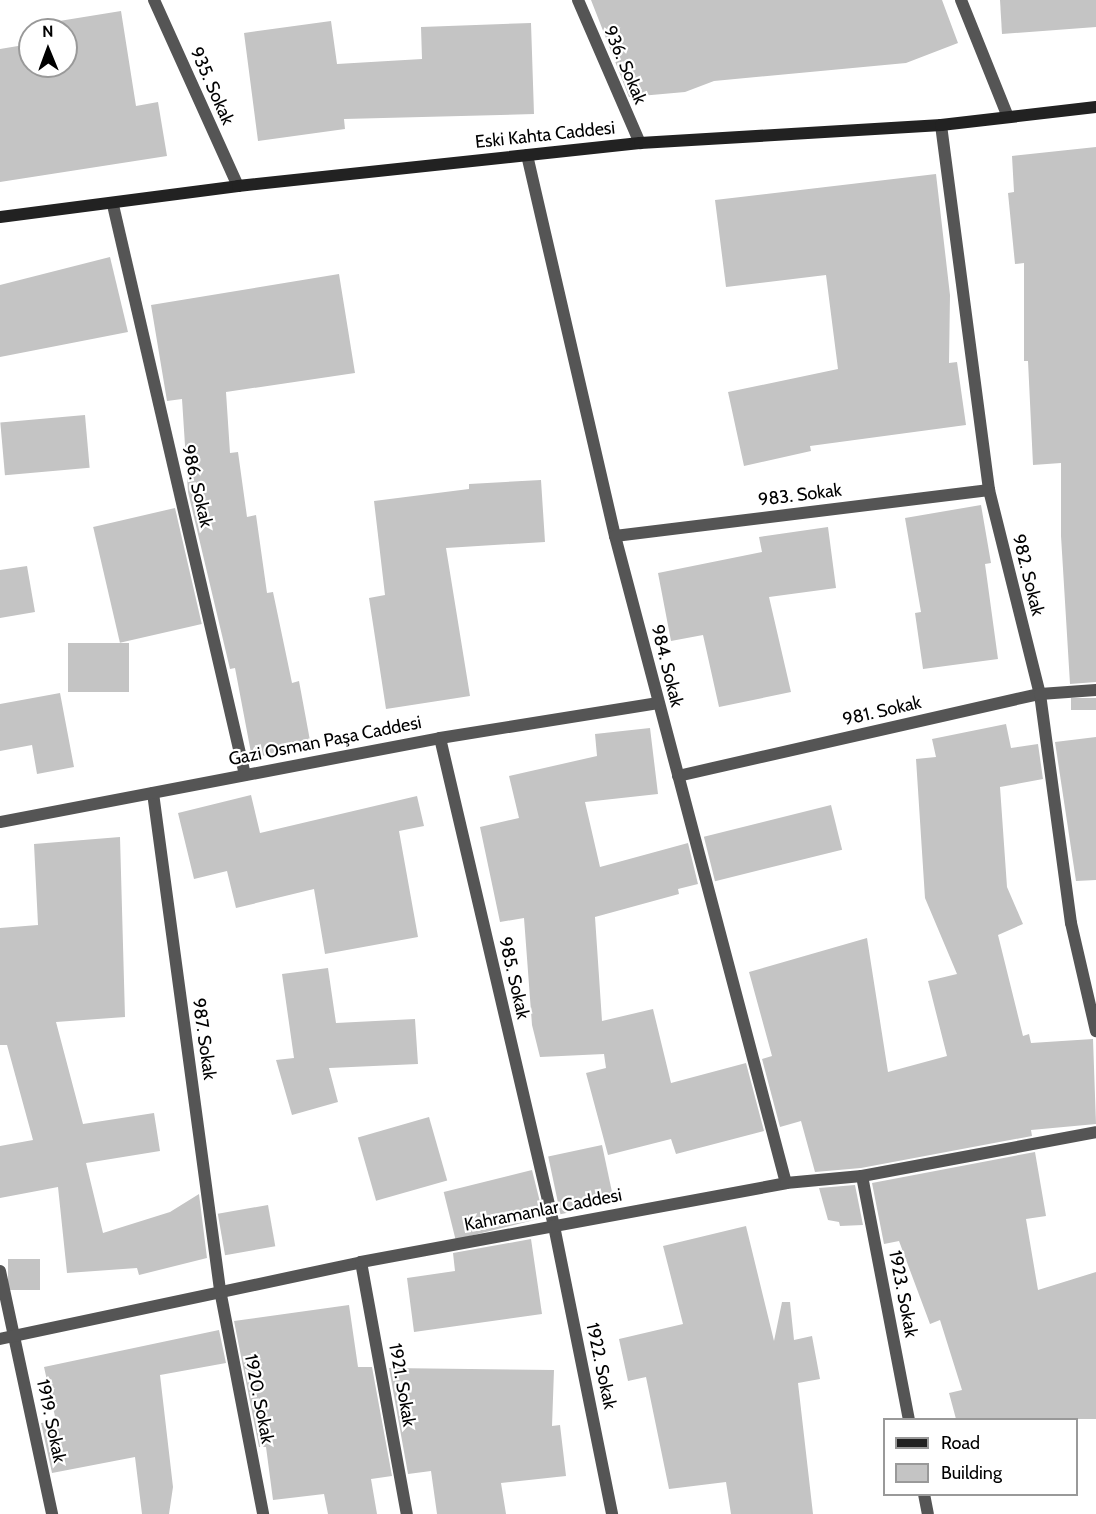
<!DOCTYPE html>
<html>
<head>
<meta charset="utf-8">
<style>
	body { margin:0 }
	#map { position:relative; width:1096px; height:1514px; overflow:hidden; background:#fff; font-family:Cabin,sans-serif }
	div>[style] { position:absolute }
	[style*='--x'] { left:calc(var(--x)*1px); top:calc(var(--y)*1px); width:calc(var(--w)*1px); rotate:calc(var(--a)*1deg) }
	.building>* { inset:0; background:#c4c4c4; transform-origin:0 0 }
	.minor>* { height:12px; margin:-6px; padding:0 6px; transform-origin:6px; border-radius:6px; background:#555 }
	.tertiary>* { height:12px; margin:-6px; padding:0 6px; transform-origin:6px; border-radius:6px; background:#555 }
	.secondary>* { height:12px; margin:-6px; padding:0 6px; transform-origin:6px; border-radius:6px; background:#222 }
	span { translate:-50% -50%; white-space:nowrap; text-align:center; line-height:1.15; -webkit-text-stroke:4.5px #fff; paint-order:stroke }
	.street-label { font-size:18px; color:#000 }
	.legend { position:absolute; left:883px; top:1418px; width:195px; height:78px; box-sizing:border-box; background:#fff; border:2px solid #999; margin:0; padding:8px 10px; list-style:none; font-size:18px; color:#000 }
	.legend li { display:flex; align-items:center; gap:12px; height:30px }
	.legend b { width:30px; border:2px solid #999 }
	.north { position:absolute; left:18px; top:18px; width:60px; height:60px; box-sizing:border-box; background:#fff; border:2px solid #999; border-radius:50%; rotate:359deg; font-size:16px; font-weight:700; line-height:24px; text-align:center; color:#000 }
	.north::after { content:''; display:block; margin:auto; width:21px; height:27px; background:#000; clip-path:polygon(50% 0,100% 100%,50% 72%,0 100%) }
</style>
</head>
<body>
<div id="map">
	<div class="building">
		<i style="clip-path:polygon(591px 0,942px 0,958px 43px,906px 63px,714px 81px,685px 92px,629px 97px)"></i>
		<i style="clip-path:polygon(1000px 0,1096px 0,1096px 27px,1002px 34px)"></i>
		<i style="clip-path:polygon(121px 11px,136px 106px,158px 102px,167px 156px,0 182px,0 49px,30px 44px,30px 66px,66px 66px,66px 30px,54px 30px,53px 22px)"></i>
		<i style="clip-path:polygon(331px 21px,337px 64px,422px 59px,421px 27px,531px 23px,534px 114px,344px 119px,345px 129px,258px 141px,244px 33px)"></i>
		<i style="clip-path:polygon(1096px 147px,1096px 682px,1070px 684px,1061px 536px,1061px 463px,1033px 465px,1028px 361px,1024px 361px,1024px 263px,1015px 264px,1008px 193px,1014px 192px,1012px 156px)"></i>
		<i style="clip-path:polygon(936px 174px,950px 295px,949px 363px,957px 362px,966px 425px,810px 446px,811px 451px,744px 466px,728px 392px,838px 369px,826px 275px,726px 287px,715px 200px)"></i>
		<i style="clip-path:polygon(110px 257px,128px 332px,0 357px,0 285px)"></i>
		<i style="clip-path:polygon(339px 274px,355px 373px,226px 392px,230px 453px,238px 452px,247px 517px,256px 515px,267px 593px,273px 592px,292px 683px,299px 681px,311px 746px,252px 758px,235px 668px,230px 669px,188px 492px,182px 399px,167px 401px,151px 305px)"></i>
		<i style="left:85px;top:415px;width:53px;height:85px;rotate:85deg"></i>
		<i style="clip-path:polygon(541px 480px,545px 542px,446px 548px,470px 696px,386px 709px,369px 598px,385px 595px,374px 501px,469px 489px,469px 484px)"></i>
		<i style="clip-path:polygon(981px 505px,991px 563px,985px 564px,998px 659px,923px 669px,915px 613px,921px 612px,905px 518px)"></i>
		<i style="left:175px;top:508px;width:119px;height:84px;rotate:77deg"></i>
		<i style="clip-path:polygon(828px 527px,836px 588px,769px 597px,791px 692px,719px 707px,703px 635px,671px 641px,658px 573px,762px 552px,759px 537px)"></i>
		<i style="clip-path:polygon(27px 566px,35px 612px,0 618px,0 570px)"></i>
		<i style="left:129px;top:643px;width:49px;height:61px;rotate:90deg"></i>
		<i style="clip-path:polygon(60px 693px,74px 767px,37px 774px,32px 745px,0 751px,0 704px)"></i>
		<i style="left:1096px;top:698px;width:12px;height:25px;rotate:90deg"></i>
		<i style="clip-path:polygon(1006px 724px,1011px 748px,1038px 744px,1043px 779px,1000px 787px,1007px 887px,1023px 924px,998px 935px,1023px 1036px,1029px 1034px,1031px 1043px,1093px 1039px,1096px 1124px,1031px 1130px,1032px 1136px,861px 1168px,815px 1172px,801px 1121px,780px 1127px,762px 1059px,772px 1056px,749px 972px,867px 938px,888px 1072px,947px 1056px,928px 981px,957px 974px,925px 898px,916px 759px,936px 757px,932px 739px)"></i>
		<i style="clip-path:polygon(650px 728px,658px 794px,585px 802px,600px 867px,688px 843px,698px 884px,678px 889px,679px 894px,595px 917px,602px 1021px,653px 1009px,671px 1083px,746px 1063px,764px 1131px,676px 1154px,671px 1139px,608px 1155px,586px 1073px,606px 1068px,604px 1054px,540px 1057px,532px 1025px,524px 918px,500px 922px,480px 827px,519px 818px,509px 776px,597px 756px,595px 734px)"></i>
		<i style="clip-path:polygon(1096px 737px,1096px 880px,1076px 881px,1055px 742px)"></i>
		<i style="clip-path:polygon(251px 795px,260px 833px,417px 796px,424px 826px,399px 831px,418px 937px,325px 954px,314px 889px,236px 908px,227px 871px,194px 879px,178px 813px)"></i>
		<i style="left:831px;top:805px;width:46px;height:131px;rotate:76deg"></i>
		<i style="clip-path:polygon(120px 837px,125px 1017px,56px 1022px,83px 1124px,154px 1113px,160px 1151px,86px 1163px,103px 1233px,170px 1212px,199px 1194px,207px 1258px,139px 1275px,137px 1268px,67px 1273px,58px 1187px,0 1198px,0 1146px,33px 1140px,7px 1045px,0 1045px,0 928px,38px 925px,34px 844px)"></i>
		<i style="clip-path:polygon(328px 968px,336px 1023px,415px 1019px,418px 1064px,329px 1068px,338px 1102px,292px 1115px,276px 1060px,294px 1058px,282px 974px)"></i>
		<i style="left:429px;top:1117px;width:66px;height:74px;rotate:74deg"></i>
		<i style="left:602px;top:1145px;width:59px;height:55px;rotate:78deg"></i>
		<i style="clip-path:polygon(1035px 1152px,1046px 1216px,1026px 1219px,1038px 1290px,1096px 1272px,1096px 1419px,956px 1419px,949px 1393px,962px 1390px,940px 1320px,930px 1324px,899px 1241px,884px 1244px,872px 1183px)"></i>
		<i style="left:532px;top:1170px;width:49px;height:91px;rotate:76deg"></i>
		<i style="clip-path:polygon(855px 1185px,863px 1225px,840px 1226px,839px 1222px,828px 1220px,819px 1188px)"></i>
		<i style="left:268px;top:1205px;width:42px;height:51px;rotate:80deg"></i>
		<i style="clip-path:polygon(746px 1226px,774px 1341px,782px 1302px,790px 1302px,794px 1340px,812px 1336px,820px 1379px,798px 1383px,813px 1514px,731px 1514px,726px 1482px,669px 1489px,646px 1377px,628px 1381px,619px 1339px,683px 1324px,663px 1246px)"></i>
		<i style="clip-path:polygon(531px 1239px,542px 1314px,414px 1332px,407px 1278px,455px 1271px,453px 1253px)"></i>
		<i style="left:8px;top:1259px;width:32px;height:31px"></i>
		<i style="clip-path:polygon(349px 1305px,358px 1367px,372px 1367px,392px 1476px,371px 1479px,377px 1514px,328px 1514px,324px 1494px,273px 1500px,266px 1447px,259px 1447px,234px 1321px)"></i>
		<i style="clip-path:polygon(219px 1330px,226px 1363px,160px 1375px,173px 1487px,169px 1514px,142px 1514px,135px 1457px,52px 1473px,41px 1423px,56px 1421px,44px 1367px)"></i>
		<i style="clip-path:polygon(389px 1368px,554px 1370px,552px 1426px,560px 1425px,566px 1476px,501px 1483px,506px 1514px,437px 1514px,431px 1471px,408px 1474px)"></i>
	</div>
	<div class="minor">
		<i style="--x:154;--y:0;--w:204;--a:65.7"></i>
		<i style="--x:578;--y:0;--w:156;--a:66.6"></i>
		<i style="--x:961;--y:0;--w:126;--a:68.1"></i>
		<i style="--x:941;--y:125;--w:368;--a:82.5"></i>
		<i style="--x:989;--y:490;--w:210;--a:76"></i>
		<i style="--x:1040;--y:694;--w:231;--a:82.3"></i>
		<i style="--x:1071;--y:923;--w:111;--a:77"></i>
		<i style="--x:527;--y:155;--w:391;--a:77"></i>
		<i style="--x:615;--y:536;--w:669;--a:75.2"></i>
		<i style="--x:113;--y:205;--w:585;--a:76.96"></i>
		<i style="--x:615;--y:536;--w:377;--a:-7"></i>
		<i style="--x:440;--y:738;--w:501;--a:76.85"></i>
		<i style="--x:554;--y:1226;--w:294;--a:78.6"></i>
		<i style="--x:678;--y:776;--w:371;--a:-12.8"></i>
		<i style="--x:1040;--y:694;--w:56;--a:-4.1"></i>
		<i style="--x:153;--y:793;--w:501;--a:82.32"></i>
		<i style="--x:220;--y:1290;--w:228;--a:79.1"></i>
		<i style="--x:0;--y:822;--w:448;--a:-10.8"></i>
		<i style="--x:440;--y:738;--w:221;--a:-9.1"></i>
		<i style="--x:862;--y:1176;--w:248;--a:79.1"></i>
		<i style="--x:361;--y:1262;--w:256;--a:79.7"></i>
		<i style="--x:0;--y:1271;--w:249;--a:77.9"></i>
		<i style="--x:924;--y:1494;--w:20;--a:79"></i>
	</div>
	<div class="tertiary">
		<i style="--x:0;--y:1339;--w:369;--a:-12"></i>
		<i style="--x:361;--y:1262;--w:432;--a:-10.5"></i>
		<i style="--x:786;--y:1183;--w:76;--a:-5.3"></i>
		<i style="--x:862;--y:1176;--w:238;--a:-10.6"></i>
	</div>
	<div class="secondary">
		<i style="--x:0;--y:217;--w:240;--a:-7.4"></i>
		<i style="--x:238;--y:186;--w:404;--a:-6.1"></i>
		<i style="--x:640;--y:143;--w:302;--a:-3.4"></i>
		<i style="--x:941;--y:125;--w:156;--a:-6.6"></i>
	</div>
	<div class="street-label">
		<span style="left:625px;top:65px;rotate:67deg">936. Sokak</span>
		<span style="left:212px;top:86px;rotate:66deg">935. Sokak</span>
		<span style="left:545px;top:135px;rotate:-6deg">Eski Kahta Caddesi</span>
		<span style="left:197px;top:486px;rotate:77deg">986. Sokak</span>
		<span style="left:800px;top:495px;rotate:-7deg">983. Sokak</span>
		<span style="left:1028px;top:575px;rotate:76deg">982. Sokak</span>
		<span style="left:667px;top:666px;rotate:76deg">984. Sokak</span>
		<span style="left:882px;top:711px;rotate:-13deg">981. Sokak</span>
		<span style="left:325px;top:741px;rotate:-11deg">Gazi Osman Paşa Caddesi</span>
		<span style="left:514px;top:978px;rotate:77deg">985. Sokak</span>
		<span style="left:204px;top:1039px;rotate:82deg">987. Sokak</span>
		<span style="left:543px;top:1210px;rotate:-11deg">Kahramanlar Caddesi</span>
		<span style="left:903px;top:1294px;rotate:79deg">1923. Sokak</span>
		<span style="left:601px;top:1366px;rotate:78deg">1922. Sokak</span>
		<span style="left:402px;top:1385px;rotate:80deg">1921. Sokak</span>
		<span style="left:259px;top:1399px;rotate:79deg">1920. Sokak</span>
		<span style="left:51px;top:1421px;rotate:78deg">1919. Sokak</span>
	</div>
	<ul class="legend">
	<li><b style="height:8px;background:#222"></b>Road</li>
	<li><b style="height:16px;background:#c4c4c4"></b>Building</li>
	</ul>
	<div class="north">N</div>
</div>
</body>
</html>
